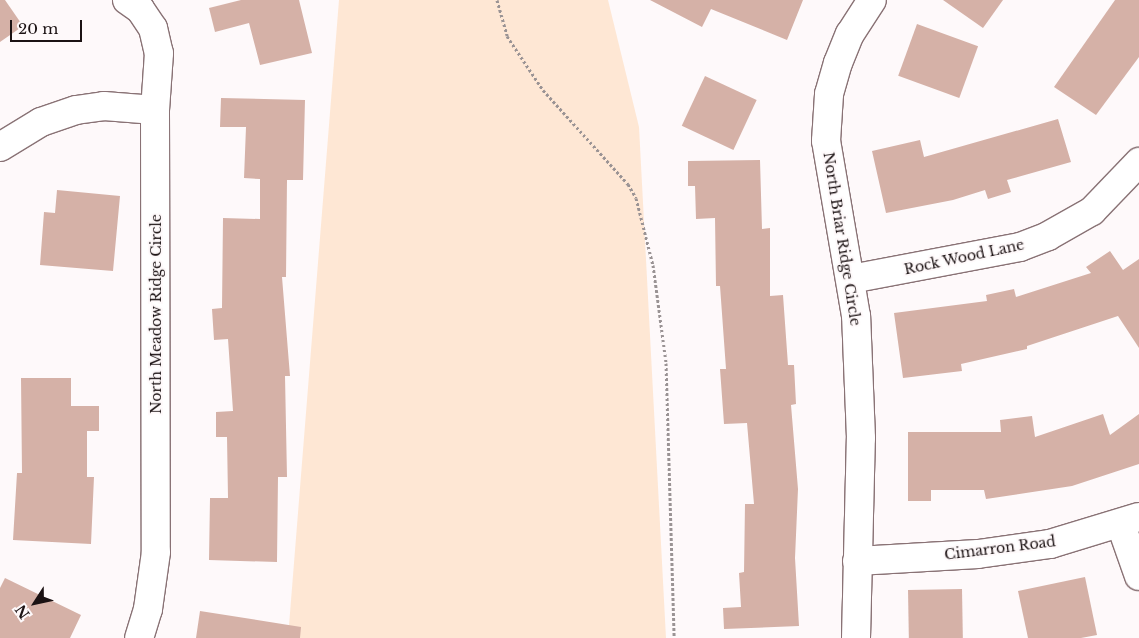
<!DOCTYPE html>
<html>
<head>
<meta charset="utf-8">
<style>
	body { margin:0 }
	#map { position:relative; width:1139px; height:638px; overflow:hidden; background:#fef9fa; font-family:"Libre Baskerville",serif }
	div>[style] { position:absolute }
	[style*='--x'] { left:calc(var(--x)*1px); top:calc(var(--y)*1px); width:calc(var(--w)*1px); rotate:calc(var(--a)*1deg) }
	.green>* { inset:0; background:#fee7d4 }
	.building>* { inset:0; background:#d5b1a7; transform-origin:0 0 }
	.path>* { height:3px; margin-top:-1.5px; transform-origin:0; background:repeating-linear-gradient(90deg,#9a9394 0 2.5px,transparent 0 5px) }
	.roads { filter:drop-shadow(1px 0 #897275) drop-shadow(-1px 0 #897275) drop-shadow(0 1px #897275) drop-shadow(0 -1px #897275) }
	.minor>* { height:28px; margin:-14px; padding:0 14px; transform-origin:14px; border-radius:14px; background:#fff }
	span { translate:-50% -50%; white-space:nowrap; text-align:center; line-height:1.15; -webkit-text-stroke:4px #fef9fa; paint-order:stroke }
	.street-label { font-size:14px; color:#1b1213 }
	.north { position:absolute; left:10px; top:578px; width:50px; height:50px; -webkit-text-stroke:4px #fef9fa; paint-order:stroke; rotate:235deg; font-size:14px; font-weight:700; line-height:20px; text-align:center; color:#1b1213 }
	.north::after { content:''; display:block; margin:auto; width:18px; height:22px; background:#1b1213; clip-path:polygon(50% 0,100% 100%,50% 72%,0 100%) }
	.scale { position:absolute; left:10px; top:20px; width:72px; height:22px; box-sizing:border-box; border:2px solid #1b1213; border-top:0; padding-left:6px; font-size:15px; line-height:18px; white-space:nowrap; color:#1b1213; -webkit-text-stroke:4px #fef9fa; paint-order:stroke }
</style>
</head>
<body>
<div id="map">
	<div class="green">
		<i style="clip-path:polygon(339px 0,608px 0,639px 127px,666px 638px,288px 638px)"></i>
	</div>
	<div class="building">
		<i style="clip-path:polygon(0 0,5px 0,23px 26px,0 42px)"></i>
		<i style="clip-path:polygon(241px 0,299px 0,312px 53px,260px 65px,249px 23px,215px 32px,209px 8px)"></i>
		<i style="clip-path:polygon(650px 0,803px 0,787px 40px,711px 9px,702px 27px)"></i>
		<i style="clip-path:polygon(943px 0,1003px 0,983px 28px)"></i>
		<i style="clip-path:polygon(1115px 0,1139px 0,1139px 57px,1096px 115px,1054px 87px)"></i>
		<i style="left:917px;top:24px;width:65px;height:55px;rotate:20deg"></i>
		<i style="left:705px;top:76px;width:57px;height:55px;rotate:25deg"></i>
		<i style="clip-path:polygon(221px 98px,305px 100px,303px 180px,287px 180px,286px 277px,282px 277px,290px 376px,285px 376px,287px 477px,278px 477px,277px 562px,209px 560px,210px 498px,228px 498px,227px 437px,216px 437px,216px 412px,233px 411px,228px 339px,214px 340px,212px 309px,222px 308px,223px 218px,260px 219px,260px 179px,244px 178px,246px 127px,220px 127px)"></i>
		<i style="clip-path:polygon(1058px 119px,1071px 162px,1007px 180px,1011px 192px,988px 199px,985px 190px,953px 200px,886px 213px,872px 151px,920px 140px,924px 157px)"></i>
		<i style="clip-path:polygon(760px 160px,762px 229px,770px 228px,770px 296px,783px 295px,788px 365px,794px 365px,796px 404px,791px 405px,798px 489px,795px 558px,799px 626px,724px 629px,723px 608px,741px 607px,739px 573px,744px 572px,745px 504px,754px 504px,747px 423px,724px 424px,720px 369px,726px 369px,720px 286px,716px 286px,715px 218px,696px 219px,695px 186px,688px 186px,688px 161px)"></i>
		<i style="clip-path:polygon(57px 190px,120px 196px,113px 271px,40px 265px,44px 212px,55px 213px)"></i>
		<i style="clip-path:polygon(1110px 251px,1123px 270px,1139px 259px,1139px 348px,1118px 316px,1027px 346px,1027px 349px,961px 364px,962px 371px,903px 378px,894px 313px,987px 301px,986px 295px,1014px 289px,1016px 297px,1091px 273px,1086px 267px)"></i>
		<i style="clip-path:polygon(21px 378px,71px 378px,71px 406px,99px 406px,99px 431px,87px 431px,87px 477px,94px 477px,91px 544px,13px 540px,17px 473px,22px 473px)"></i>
		<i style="clip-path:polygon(1103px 414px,1110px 435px,1139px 414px,1139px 464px,1072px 486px,986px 499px,984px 490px,931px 490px,931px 501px,908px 501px,908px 432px,1001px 432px,1000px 420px,1032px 416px,1035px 437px)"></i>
		<i style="clip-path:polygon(1085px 577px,1097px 635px,1081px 638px,1028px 638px,1018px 591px)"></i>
		<i style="clip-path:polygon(5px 578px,81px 615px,70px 638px,0 638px,0 588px)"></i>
		<i style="left:962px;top:589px;width:49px;height:54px;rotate:89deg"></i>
		<i style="clip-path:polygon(200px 611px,301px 627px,300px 638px,196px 638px)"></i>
	</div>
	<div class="path">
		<i style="--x:497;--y:0;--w:37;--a:74"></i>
		<i style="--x:507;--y:36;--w:65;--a:56.3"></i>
		<i style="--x:543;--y:90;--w:127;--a:47.9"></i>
		<i style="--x:628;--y:184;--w:16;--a:60"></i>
		<i style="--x:636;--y:198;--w:69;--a:75.8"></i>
		<i style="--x:653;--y:265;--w:99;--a:82.4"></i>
		<i style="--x:666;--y:363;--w:275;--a:88.3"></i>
	</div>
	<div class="roads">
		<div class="minor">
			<i style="--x:127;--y:0;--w:16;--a:35"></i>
			<i style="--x:140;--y:9;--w:23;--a:56"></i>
			<i style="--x:153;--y:28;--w:26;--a:77"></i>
			<i style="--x:159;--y:53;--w:57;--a:94"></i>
			<i style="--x:155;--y:110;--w:442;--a:89.9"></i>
			<i style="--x:156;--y:552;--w:58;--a:98"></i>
			<i style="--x:148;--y:609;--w:30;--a:107"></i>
			<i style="--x:0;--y:147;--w:48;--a:-31.4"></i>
			<i style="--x:41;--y:122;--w:37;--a:-19"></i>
			<i style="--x:76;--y:110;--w:28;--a:-8"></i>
			<i style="--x:104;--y:106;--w:51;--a:4.5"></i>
			<i style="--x:851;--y:279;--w:172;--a:-10.7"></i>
			<i style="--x:1020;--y:247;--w:30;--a:-21"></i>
			<i style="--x:1048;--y:236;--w:51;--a:-29.6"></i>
			<i style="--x:1092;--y:211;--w:68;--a:-46.2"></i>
			<i style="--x:1121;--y:525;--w:54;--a:70.6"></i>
			<i style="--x:857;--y:561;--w:121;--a:-3.3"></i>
			<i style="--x:978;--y:554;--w:73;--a:-7.9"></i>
			<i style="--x:1050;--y:544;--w:93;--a:-16.9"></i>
			<i style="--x:856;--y:638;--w:200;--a:-88.6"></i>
			<i style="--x:861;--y:438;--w:122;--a:-92.3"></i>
			<i style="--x:856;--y:316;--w:178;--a:-99.7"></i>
			<i style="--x:826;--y:141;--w:47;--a:-86.3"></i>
			<i style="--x:829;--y:94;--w:32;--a:-74"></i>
			<i style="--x:838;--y:63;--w:31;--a:-68"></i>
			<i style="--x:850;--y:34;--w:40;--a:-57.1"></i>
		</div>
	</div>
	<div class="street-label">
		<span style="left:842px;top:239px;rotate:81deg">North Briar Ridge Circle</span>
		<span style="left:964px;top:257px;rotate:-12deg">Rock Wood Lane</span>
		<span style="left:156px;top:314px;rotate:-90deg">North Meadow Ridge Circle</span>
		<span style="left:1000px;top:548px;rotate:-7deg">Cimarron Road</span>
	</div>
	<div class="north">N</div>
	<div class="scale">20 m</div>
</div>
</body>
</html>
